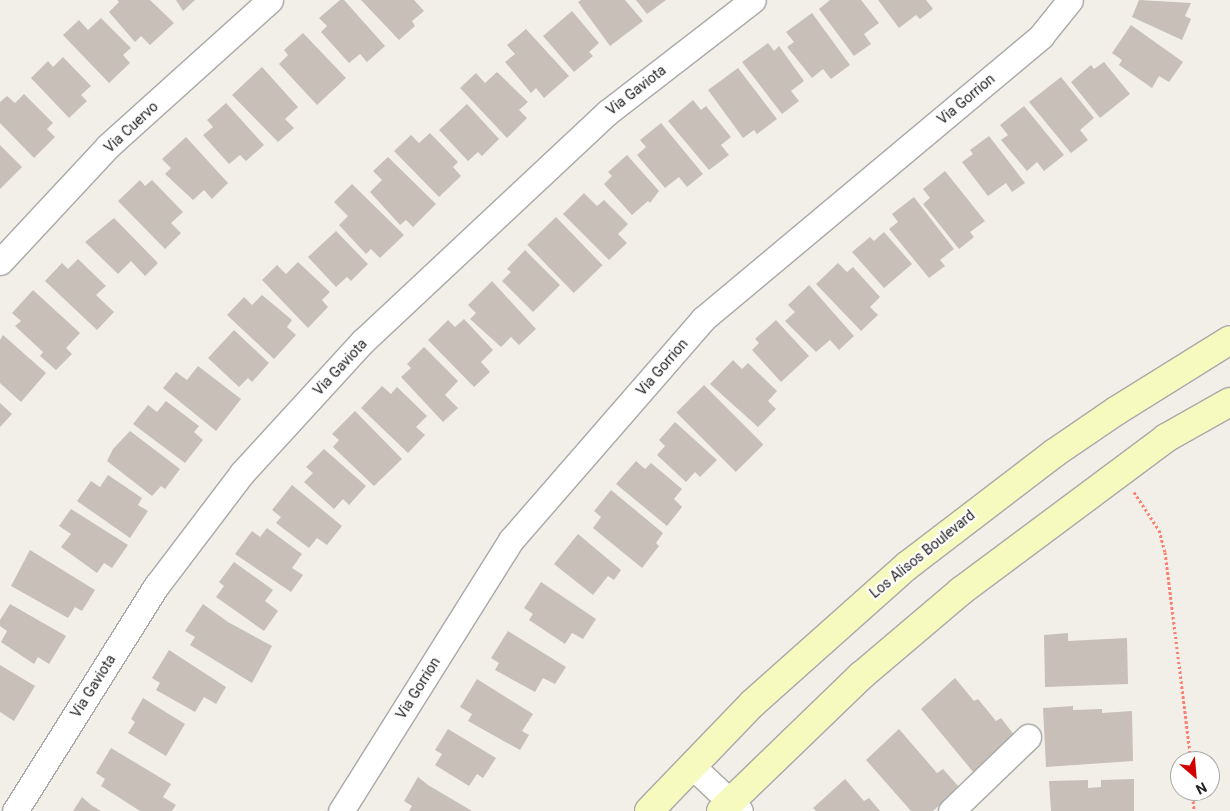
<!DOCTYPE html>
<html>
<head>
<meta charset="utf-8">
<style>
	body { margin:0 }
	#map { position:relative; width:1230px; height:811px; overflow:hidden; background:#f2efe9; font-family:Roboto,sans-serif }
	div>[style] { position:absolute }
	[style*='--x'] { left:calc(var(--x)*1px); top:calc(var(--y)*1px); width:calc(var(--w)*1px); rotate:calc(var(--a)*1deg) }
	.building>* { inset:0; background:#c7bfb8; transform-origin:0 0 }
	.path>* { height:3px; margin-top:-1.5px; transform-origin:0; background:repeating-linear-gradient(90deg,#fa8072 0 2.5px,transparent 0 5px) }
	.roads { filter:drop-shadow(1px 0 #a9a9a9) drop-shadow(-1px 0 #a9a9a9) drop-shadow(0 1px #a9a9a9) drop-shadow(0 -1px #a9a9a9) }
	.street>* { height:25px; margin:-12.5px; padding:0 12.5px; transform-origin:12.5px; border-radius:12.5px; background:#fff }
	.secondary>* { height:28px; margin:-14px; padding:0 14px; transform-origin:14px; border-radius:14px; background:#f7fabf }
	span { translate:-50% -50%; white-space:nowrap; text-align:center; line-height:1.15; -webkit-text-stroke:4.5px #fff; paint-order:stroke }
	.street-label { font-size:14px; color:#222 }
	.north { position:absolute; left:1170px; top:751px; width:50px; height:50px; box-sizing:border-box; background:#fff; border:1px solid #a7a7a7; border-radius:50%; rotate:153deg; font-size:14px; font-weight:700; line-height:20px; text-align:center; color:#222 }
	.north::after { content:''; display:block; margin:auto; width:18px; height:22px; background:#d40000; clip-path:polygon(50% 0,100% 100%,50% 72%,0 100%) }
</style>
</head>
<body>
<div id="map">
	<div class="building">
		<i style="clip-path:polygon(117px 0,150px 0,174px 23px,150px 45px,141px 36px,135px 42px,109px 12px,119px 2px)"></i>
		<i style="clip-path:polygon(176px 0,195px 0,183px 11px)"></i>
		<i style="clip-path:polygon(340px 0,344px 0,385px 46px,367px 62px,360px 54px,349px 63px,321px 32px,327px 26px,319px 18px)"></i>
		<i style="clip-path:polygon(361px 0,414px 0,424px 11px,412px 21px,415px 26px,399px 40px)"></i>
		<i style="clip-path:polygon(581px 0,625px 0,643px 21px,610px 46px,578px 2px)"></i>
		<i style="clip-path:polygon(636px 0,666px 0,647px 14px)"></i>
		<i style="clip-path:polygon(830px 0,861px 0,879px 23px,864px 34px,871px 44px,854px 56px,819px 9px)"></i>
		<i style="clip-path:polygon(878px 0,926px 0,933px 9px,920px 19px,916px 15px,899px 28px)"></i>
		<i style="clip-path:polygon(1139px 0,1191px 3px,1185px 16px,1191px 19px,1182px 40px,1132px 17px)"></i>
		<i style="clip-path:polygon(572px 11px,599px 43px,589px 52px,593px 56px,574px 72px,543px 36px)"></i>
		<i style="clip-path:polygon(812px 13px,850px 65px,831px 79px,823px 69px,812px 78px,787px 47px,794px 42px,786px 32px)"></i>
		<i style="clip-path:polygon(101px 18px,131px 48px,123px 55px,130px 63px,109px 83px,63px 35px,79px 20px,88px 30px)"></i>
		<i style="clip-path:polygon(1131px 25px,1183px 62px,1169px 82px,1159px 76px,1152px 88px,1119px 65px,1122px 60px,1112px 53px)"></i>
		<i style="clip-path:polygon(526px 29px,569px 76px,544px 98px,536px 88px,531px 93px,505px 62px,515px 54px,507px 45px)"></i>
		<i style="clip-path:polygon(303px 33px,346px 78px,317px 105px,279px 64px,288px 55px,284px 50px)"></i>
		<i style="clip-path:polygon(768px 43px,774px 51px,779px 46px,804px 81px,791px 91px,799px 101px,782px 114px,742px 62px)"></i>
		<i style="clip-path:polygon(63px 57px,91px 86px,81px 95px,87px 101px,69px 118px,31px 78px,48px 61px,53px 67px)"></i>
		<i style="clip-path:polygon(1104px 62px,1130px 94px,1100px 118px,1071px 82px,1091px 65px,1094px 69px)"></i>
		<i style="clip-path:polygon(262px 67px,298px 107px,285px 119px,294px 128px,278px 142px,232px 95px)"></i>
		<i style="clip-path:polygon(738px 68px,777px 119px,757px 134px,754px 130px,743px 138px,708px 90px)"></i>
		<i style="clip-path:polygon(497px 72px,528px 102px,519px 110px,527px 118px,507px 138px,460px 88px,476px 73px,485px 83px)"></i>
		<i style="clip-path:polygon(1061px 77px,1094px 118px,1080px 130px,1088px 140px,1071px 153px,1029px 102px)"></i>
		<i style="clip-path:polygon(24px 94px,53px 123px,47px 129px,55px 137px,34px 158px,0 123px,0 102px,7px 96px,15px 103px)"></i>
		<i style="clip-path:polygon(693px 100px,701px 110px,706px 106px,731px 137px,721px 145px,729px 155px,709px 170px,668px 121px)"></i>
		<i style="clip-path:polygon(226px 103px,264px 145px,246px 161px,240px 155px,229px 164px,203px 135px,213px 127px,207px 120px)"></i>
		<i style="clip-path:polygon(467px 104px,499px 139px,482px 156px,478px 152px,468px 161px,439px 130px)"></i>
		<i style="clip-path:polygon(1024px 106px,1064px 155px,1044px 171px,1037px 162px,1027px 171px,1001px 140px,1008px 135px,1000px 125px)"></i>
		<i style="clip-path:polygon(661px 123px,703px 174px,687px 187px,679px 177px,665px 188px,637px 155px,646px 147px,640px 140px)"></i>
		<i style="clip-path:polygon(430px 133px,458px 162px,453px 167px,461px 176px,439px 197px,394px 151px,411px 135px,419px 143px)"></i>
		<i style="clip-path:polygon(989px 136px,1025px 183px,1012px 192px,1006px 183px,988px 196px,962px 162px,973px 154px,970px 150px)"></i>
		<i style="clip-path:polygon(186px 137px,228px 183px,212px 199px,204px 190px,193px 200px,165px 174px,171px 168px,162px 159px)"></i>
		<i style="clip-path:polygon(0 145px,22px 167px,0 189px)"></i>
		<i style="clip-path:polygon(627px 155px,659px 191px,650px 203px,648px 201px,632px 215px,604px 184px,612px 176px,608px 172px)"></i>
		<i style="clip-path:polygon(388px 157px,436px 204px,413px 227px,406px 220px,400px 225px,370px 192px,382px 180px,373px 171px)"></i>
		<i style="clip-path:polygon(945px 171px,985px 221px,970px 232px,974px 237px,959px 249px,923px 204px,930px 198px,923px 189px)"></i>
		<i style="clip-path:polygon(140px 180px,145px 186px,152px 180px,183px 212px,171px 223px,181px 233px,165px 249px,118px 201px)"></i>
		<i style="clip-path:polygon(352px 184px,404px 235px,380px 258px,371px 249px,366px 254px,339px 225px,348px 216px,334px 202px)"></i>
		<i style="clip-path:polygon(584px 193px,597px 206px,604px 200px,628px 224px,618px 234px,627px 243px,609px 260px,563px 214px)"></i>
		<i style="clip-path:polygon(914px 197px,954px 249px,940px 260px,945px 266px,929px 278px,889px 229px,898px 222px,892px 214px)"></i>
		<i style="left:556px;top:217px;width:67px;height:40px;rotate:46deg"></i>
		<i style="clip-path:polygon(114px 218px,158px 263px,145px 276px,131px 261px,118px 274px,85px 242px)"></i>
		<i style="clip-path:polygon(336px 231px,368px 264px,351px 281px,347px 277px,336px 287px,308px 257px)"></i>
		<i style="clip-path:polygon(884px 232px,912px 264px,884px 288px,852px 252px,870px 237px,874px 241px)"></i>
		<i style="clip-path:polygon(525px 250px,560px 285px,533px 312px,502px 281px,511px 272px,507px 269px)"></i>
		<i style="clip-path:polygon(78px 259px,106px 286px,96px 295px,114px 312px,97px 330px,45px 281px,62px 263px,68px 269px)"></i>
		<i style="clip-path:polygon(298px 262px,330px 292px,322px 300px,328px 307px,308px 328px,262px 280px,277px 265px,286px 274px)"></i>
		<i style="clip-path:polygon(838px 263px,847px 272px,853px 267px,880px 297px,870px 307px,878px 315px,861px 331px,816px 284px)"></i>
		<i style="clip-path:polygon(492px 281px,536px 329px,519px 345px,511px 337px,501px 347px,470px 319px,476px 313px,468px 305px)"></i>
		<i style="clip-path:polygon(809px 285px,854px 336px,839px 350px,830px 340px,816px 352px,785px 321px,795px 312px,788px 305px)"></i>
		<i style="clip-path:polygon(33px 290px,80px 333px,66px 348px,72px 354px,56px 370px,40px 356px,43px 352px,15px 326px,21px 321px,12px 313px)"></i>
		<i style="clip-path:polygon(262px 295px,292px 320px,287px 327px,296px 335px,274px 359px,227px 315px,244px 297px,252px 305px)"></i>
		<i style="clip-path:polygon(464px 319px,493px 350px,481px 362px,490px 372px,474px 387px,428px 340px,448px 320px,455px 327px)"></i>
		<i style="clip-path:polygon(776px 320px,809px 356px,781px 382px,752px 350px,759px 343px,755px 339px)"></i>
		<i style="clip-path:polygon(234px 330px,269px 363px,252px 382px,248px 378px,239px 387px,208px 358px)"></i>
		<i style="clip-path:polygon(3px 335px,46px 373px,21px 402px,0 383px,0 340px)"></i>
		<i style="clip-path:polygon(424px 347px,458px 381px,445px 395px,458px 408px,443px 422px,401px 377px,411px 368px,407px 364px)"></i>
		<i style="clip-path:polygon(733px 360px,742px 369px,748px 363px,777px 391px,768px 401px,776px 409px,758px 427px,710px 384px)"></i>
		<i style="clip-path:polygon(198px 366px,241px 399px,216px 431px,163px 388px,176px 372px,187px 380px)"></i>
		<i style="left:704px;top:385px;width:84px;height:39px;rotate:45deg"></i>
		<i style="clip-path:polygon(382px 386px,391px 394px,397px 387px,427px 416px,416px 427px,425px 435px,408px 453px,361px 408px)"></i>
		<i style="clip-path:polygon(166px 401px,199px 426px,194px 432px,203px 440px,185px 463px,133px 424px,148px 405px,157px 412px)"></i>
		<i style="clip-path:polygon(0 403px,12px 414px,0 427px)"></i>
		<i style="clip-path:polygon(355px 411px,402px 459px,374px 486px,333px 447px,339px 440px,332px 434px)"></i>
		<i style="clip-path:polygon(675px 422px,717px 460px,700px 477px,695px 472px,686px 482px,657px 455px,665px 446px,659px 440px)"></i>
		<i style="clip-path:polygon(130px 431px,180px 469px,165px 489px,161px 486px,152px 496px,107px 461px,113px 449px)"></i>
		<i style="clip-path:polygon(324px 449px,366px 486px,349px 505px,343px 499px,334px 509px,304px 482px,313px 473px,306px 467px)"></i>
		<i style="clip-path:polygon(636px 461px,645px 469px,651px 463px,682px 489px,674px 499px,682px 507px,667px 526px,616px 484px)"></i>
		<i style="clip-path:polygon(108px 475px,142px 498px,138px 505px,148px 511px,130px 538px,77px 501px,91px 481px,100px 487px)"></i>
		<i style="clip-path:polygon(292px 485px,342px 526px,327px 545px,317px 538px,309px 548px,276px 523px,281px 517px,272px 510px)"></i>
		<i style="clip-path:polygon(611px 490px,663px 533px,656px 543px,659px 546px,642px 568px,593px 528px,601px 517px,594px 511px)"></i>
		<i style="clip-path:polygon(71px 509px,128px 545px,112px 568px,104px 563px,97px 573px,61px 547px,71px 534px,59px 526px)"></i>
		<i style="clip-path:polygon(267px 528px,302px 554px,292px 568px,303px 575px,291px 592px,235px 554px,252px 531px,260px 537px)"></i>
		<i style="clip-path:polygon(578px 534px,621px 570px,614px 580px,608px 576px,593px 595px,554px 564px)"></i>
		<i style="clip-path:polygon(30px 550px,95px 590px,82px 611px,75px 607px,68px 618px,11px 586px)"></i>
		<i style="clip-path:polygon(234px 562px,273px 590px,265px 601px,278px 611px,264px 631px,216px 597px,224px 586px,219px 582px)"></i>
		<i style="clip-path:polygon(541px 582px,596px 619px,583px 639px,572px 633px,565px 644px,529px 620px,533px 614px,524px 608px)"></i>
		<i style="clip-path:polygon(10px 604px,66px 636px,49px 664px,38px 657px,34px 664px,1px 642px,7px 631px,0 626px,0 620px)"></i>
		<i style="clip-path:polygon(203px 604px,228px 622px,272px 646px,252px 683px,190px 645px,195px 637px,185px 631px)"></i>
		<i style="clip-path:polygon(508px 631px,566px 667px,555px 684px,543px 678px,535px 692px,495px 670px,499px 663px,491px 658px)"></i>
		<i style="clip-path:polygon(1068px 633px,1068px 641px,1127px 638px,1128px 684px,1045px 687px,1044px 635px)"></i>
		<i style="clip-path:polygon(169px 650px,226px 687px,216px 704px,204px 697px,195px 712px,156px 690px,160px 683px,152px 678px)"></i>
		<i style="clip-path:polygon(0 665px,35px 686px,14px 721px,0 712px)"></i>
		<i style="clip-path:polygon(955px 678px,974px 701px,978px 699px,996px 721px,1001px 718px,1015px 736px,974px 773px,921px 709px)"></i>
		<i style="clip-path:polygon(477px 679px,533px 714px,522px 731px,529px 735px,520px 750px,468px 721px,472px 714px,460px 707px)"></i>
		<i style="clip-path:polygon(143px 698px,185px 724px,166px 756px,128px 733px,135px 722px,131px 719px)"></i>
		<i style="clip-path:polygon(1073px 706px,1073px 710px,1102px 709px,1102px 713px,1132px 711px,1133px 761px,1046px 767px,1043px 708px)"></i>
		<i style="clip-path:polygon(448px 729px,496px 758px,483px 778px,477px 774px,469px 786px,435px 765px,442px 754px,435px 750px)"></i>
		<i style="clip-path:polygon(899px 729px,937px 773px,943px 769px,959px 787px,933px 811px,911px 811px,866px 760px)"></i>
		<i style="clip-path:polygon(111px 748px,171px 784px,163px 797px,176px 805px,172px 811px,140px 811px,101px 786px,105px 779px,96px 773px)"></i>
		<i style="clip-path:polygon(418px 777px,428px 785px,472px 811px,409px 811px,412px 806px,404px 801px)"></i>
		<i style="clip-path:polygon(845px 779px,864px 801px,869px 798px,880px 811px,816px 811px,813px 808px)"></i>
		<i style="clip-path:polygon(1134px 779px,1134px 811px,1051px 811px,1049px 781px,1088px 780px,1088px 788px,1101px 787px,1101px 780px)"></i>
		<i style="clip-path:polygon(82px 797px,91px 805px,101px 811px,73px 811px)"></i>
	</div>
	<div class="path">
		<i style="--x:1134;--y:492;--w:45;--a:56.7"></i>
		<i style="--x:1159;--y:530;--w:23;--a:75"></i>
		<i style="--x:1165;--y:552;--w:211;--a:82.9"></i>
		<i style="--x:1192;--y:791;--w:20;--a:84"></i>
	</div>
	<div class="roads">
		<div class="street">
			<i style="--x:0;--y:262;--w:158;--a:-47"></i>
			<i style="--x:108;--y:146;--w:218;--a:-42"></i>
			<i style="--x:691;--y:765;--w:67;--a:43.2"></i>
			<i style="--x:15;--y:811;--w:267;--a:-57.9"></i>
			<i style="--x:157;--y:585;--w:141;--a:-52.8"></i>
			<i style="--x:242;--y:473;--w:179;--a:-47.5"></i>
			<i style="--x:363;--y:341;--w:335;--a:-43.1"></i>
			<i style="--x:608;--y:112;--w:183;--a:-37.7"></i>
			<i style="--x:341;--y:811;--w:320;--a:-57.9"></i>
			<i style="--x:511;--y:540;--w:293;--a:-49"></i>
			<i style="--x:703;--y:319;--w:441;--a:-39.9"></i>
			<i style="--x:1041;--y:36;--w:46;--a:-51.1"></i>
			<i style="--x:951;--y:811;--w:107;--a:-43.9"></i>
		</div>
		<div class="secondary">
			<i style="--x:649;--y:811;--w:150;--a:-46.1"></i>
			<i style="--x:753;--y:703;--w:208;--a:-41.7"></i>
			<i style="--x:908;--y:565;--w:183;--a:-37.4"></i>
			<i style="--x:1053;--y:454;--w:76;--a:-34.3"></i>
			<i style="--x:1116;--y:411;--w:134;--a:-31.9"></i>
			<i style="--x:721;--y:811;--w:196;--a:-44"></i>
			<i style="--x:862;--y:675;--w:130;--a:-40.3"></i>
			<i style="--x:961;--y:591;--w:256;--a:-36.7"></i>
			<i style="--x:1166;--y:438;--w:73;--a:-29.4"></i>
		</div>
	</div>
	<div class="street-label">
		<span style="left:636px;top:90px;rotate:-38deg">Via Gaviota</span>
		<span style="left:966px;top:99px;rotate:-40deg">Via Gorrion</span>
		<span style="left:131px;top:127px;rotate:-43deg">Via Cuervo</span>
		<span style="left:340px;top:367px;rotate:-47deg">Via Gaviota</span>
		<span style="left:662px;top:367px;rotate:-49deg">Via Gorrion</span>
		<span style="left:922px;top:554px;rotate:-39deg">Los Alisos Boulevard</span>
		<span style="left:93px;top:686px;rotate:-58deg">Via Gaviota</span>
		<span style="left:418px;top:688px;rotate:-58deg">Via Gorrion</span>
	</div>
	<div class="north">N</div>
</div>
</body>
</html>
